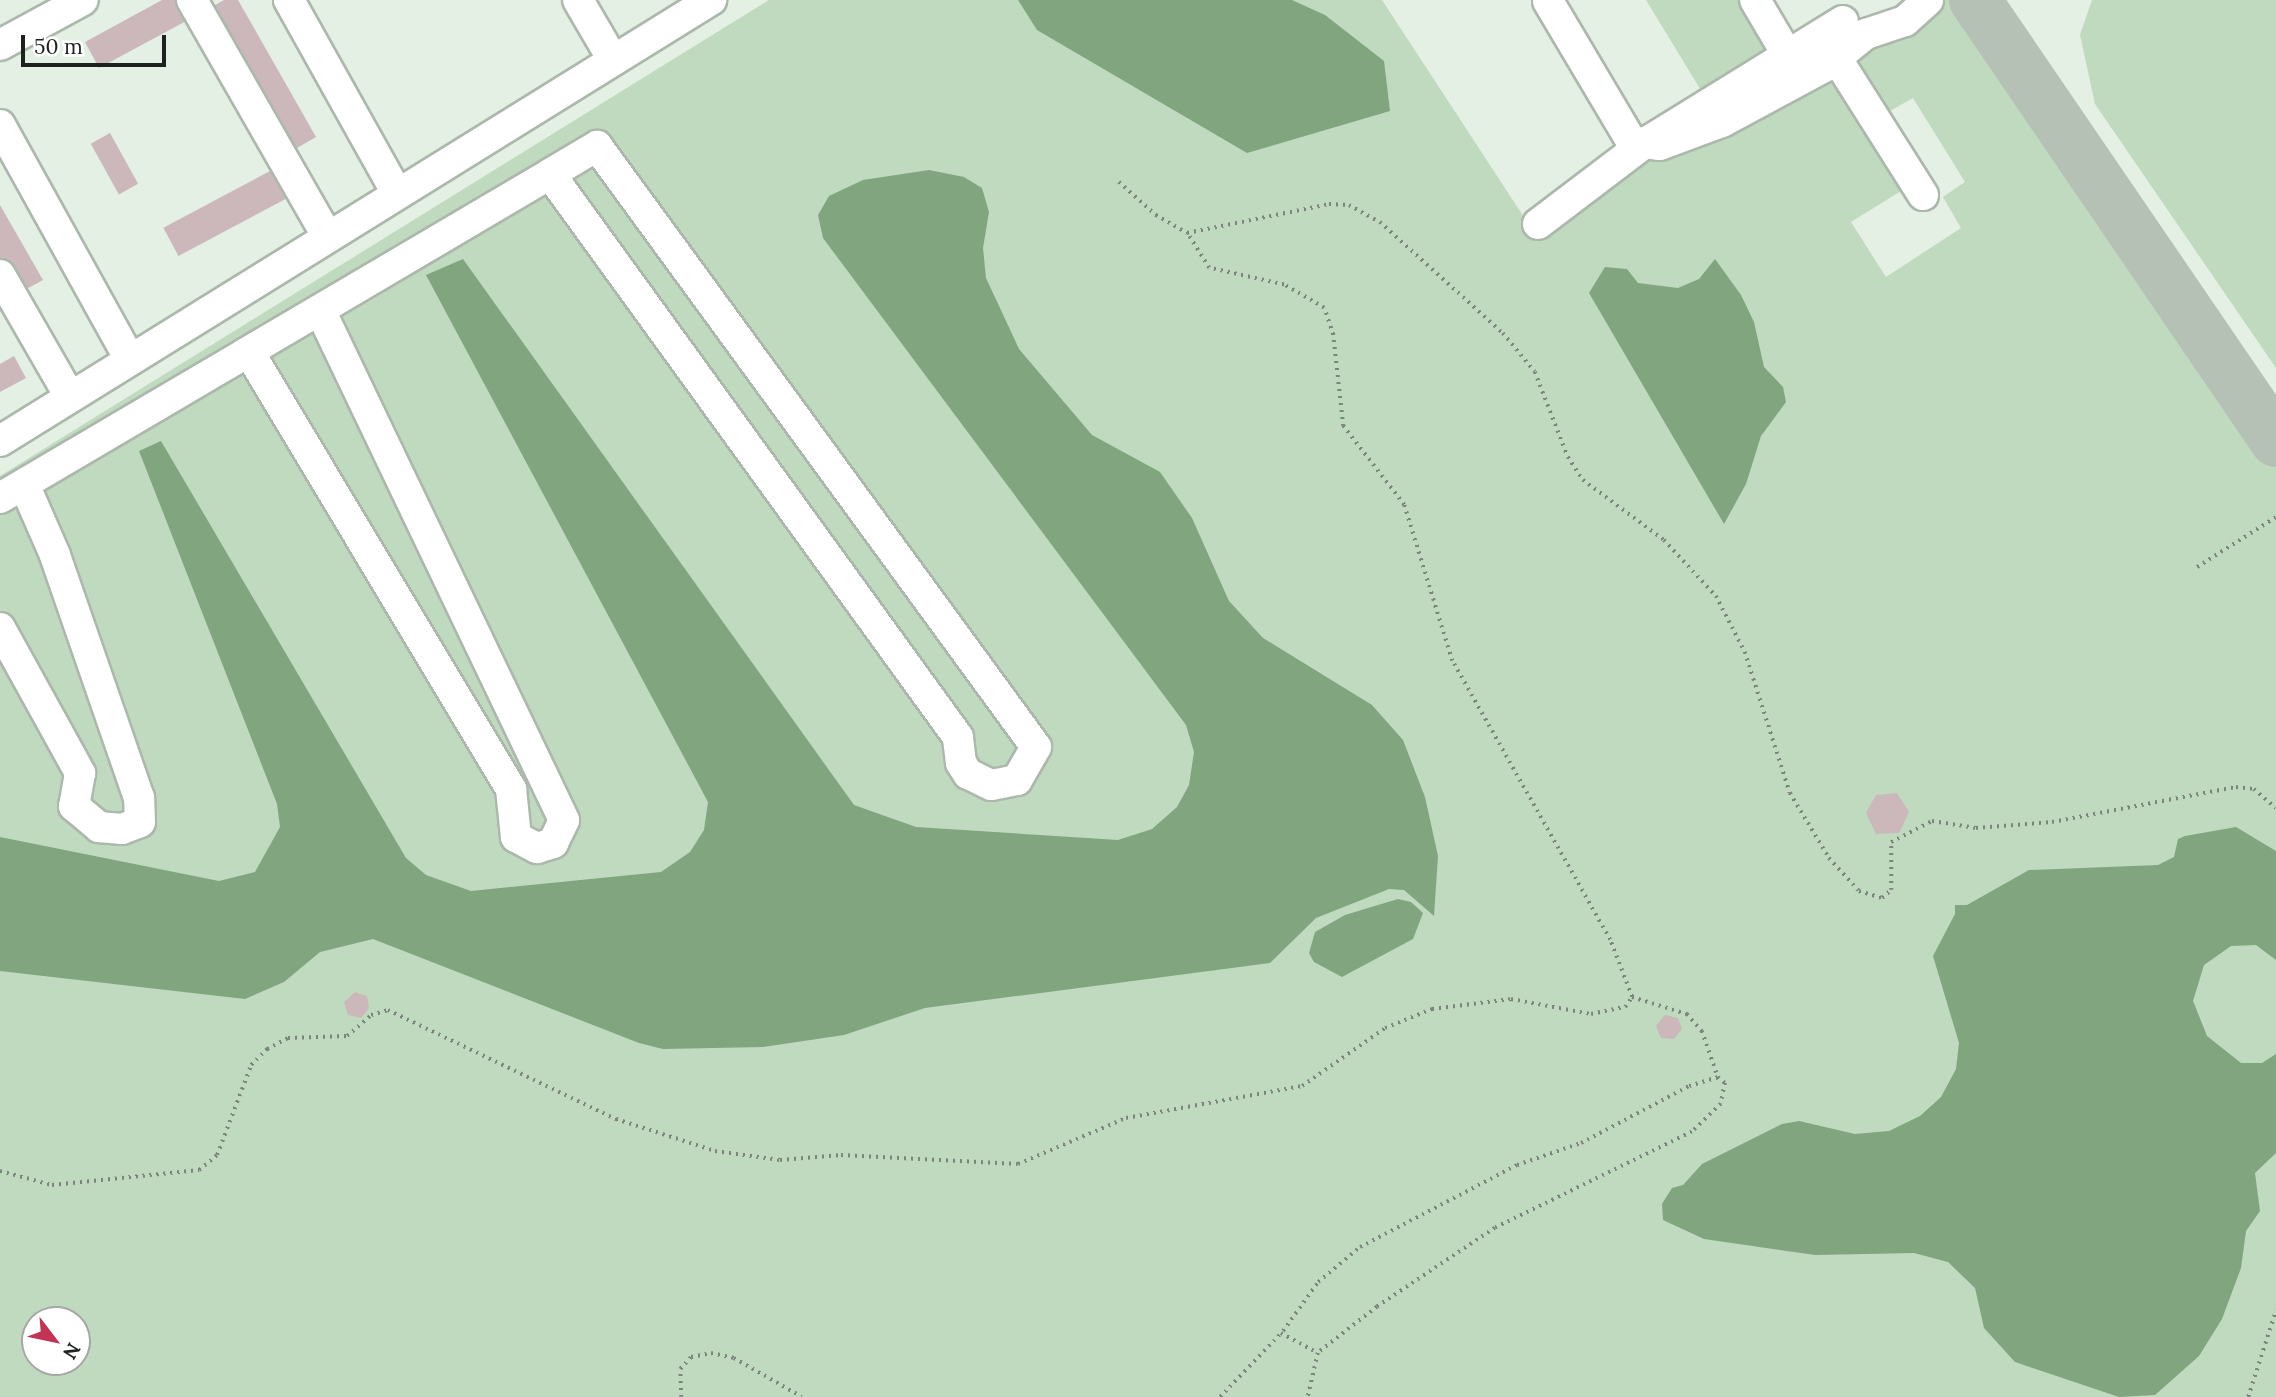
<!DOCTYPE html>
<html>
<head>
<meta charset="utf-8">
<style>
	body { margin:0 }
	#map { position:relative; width:2276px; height:1397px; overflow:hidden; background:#e3f0e3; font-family:Lora,serif }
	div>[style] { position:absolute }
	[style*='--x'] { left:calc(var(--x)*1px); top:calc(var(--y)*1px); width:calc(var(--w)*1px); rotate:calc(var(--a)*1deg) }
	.green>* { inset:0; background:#bfdabe }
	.water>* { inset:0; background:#80a57f }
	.taxiway>* { height:52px; margin:-26px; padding:0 26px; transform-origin:26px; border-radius:26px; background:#b6c1b6 }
	.building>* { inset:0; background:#ccb8ba; transform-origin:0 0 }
	.path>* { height:3.5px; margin-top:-1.75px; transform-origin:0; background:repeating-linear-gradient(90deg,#7c857c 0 2px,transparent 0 7px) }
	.roads { filter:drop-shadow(2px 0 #acb8ab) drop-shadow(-2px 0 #acb8ab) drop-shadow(0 2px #acb8ab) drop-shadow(0 -2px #acb8ab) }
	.minor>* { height:30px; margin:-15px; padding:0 15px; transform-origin:15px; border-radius:15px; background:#fff }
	span { translate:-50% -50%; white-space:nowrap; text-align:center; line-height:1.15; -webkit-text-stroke:7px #fff; paint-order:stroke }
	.north { position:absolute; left:21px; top:1306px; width:70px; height:70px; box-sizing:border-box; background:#fff; border:2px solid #a5a7a5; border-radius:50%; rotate:122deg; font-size:19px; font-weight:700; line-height:28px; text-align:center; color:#1e221e }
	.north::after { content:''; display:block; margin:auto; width:24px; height:32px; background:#c23356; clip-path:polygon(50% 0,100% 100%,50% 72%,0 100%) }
	.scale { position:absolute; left:21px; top:35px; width:145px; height:32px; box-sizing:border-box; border:4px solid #1e221e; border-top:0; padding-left:9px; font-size:21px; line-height:24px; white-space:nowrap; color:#1e221e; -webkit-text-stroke:5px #fff; paint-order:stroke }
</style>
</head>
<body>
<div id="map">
	<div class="green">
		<i style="clip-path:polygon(evenodd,769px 0,1382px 0,1535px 234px,1646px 152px,1835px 71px,1909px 186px,1851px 222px,1886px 277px,1961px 228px,1943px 197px,1965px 182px,1913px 98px,1890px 111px,1854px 56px,1935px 0,1961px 0,2276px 458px,2276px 1397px,0 1397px,0 476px,769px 0,35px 1320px,77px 1320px,77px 1362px,35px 1362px,35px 1320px)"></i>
		<i style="clip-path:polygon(1646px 0,1743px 0,1775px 54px,1705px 97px)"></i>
		<i style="clip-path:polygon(2092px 0,2276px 0,2276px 368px,2095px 104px,2080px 35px)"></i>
	</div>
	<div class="water">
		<i style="clip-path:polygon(1018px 0,1292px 0,1325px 15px,1384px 61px,1390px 111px,1247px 153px,1037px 30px)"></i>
		<i style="clip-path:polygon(929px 170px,964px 177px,982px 188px,989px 212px,983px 248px,986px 278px,1019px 349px,1092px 435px,1160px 472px,1192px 518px,1229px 601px,1263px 638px,1372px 705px,1403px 740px,1425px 797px,1438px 856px,1434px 916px,1404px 890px,1389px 889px,1316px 918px,1270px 963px,925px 1008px,844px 1035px,763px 1047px,663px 1049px,639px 1043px,373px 939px,320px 952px,284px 982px,245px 999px,0 971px,0 837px,219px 881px,255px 872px,280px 827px,277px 804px,139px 451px,161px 441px,406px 858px,426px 875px,471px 891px,661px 872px,690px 852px,704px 830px,708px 802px,426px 275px,463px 259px,854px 805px,916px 827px,1118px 840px,1152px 829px,1177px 807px,1189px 785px,1194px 752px,1186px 725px,823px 238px,818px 215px,829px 196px,863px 180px)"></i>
		<i style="clip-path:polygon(1715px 259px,1741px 295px,1754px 322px,1764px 367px,1783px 387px,1786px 402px,1761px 436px,1746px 484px,1724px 524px,1589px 293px,1605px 267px,1627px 269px,1638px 283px,1678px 288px,1699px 279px)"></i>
		<i style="clip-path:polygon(2236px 827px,2276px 851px,2276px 960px,2256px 945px,2231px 946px,2204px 965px,2193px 1001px,2207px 1036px,2241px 1063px,2262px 1063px,2276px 1054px,2276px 1153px,2255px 1173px,2260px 1211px,2246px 1231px,2241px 1268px,2222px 1319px,2199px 1356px,2155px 1395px,2119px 1397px,2015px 1362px,1984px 1328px,1975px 1288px,1948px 1262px,1914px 1253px,1815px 1255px,1704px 1239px,1663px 1220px,1662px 1204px,1672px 1188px,1683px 1185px,1702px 1164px,1782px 1124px,1799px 1121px,1855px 1134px,1889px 1131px,1920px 1116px,1941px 1097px,1956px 1069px,1959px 1043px,1933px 956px,1955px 914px,1955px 905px,1967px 905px,2029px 870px,2158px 865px,2174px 857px,2178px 839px,2185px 836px)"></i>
		<i style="clip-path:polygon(1398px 899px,1411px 902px,1423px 913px,1413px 939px,1342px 977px,1314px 962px,1309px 953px,1315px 932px,1345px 915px)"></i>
	</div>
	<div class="taxiway">
		<i style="--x:1975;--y:0;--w:534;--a:55.68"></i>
	</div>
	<div class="building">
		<i style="clip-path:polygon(162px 0,178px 0,188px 20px,99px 68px,85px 42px)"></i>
		<i style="clip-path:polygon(224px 0,238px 0,316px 137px,290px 152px,208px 9px)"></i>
		<i style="left:110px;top:133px;width:58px;height:22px;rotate:61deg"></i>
		<i style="left:272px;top:170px;width:32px;height:123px;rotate:62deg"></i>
		<i style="clip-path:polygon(0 205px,43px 280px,19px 293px,0 260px)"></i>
		<i style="clip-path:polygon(14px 356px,26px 378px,0 392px,0 364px)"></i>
		<i style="clip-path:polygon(1897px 793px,1909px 812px,1899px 833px,1876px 834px,1866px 813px,1876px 795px)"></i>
		<i style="clip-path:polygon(355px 992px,367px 996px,369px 1008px,361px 1018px,348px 1015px,344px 1002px)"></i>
		<i style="clip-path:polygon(1665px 1015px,1678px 1018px,1682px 1029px,1674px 1039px,1661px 1038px,1656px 1026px)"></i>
	</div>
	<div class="path">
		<i style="--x:1119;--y:182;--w:50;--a:41.7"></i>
		<i style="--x:1156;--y:215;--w:36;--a:30"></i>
		<i style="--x:2197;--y:567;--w:93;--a:-32.3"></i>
		<i style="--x:1632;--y:997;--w:58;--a:17.2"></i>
		<i style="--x:1687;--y:1014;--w:23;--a:49"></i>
		<i style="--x:1702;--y:1031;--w:49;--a:70.8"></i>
		<i style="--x:0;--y:1171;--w:54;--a:15.1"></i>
		<i style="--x:52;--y:1185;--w:148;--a:-5.8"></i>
		<i style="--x:199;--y:1170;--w:23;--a:-40"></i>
		<i style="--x:217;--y:1155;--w:96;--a:-69.3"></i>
		<i style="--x:251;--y:1065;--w:23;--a:-45"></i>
		<i style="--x:267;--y:1049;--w:24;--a:-28"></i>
		<i style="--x:288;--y:1038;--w:59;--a:-1.9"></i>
		<i style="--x:347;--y:1036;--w:32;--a:-41"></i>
		<i style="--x:371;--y:1015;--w:18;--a:-16"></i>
		<i style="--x:388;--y:1010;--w:253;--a:25.6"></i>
		<i style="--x:616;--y:1119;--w:104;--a:17.9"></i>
		<i style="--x:715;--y:1151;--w:66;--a:7.9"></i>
		<i style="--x:780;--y:1160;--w:61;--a:-4.7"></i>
		<i style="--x:841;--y:1155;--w:177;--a:2.9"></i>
		<i style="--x:1018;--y:1164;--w:117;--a:-23.1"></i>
		<i style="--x:1126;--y:1118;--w:179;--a:-10.3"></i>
		<i style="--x:1302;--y:1086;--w:101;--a:-34.9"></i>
		<i style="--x:1385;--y:1028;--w:51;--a:-22"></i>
		<i style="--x:1432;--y:1009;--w:80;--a:-7.2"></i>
		<i style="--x:1511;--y:999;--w:81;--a:10.6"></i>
		<i style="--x:1591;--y:1014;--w:35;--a:-12"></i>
		<i style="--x:1625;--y:1007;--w:12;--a:-55"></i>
		<i style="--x:1632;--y:997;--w:61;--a:-111.1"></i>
		<i style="--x:1610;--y:940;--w:321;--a:-119.5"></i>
		<i style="--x:1452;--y:661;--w:163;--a:-107.1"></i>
		<i style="--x:1404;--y:505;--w:100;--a:-127.7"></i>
		<i style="--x:1343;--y:426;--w:92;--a:-96.3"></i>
		<i style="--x:1333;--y:335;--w:28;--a:-108"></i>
		<i style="--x:1324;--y:308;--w:46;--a:-150.1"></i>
		<i style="--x:1284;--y:285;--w:77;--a:-167.2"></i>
		<i style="--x:1209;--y:268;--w:41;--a:-122.2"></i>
		<i style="--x:1187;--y:233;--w:145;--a:-11.5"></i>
		<i style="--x:1329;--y:204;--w:20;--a:3"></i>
		<i style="--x:1349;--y:205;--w:35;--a:29"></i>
		<i style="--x:1380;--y:222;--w:166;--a:42.1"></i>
		<i style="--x:1503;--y:333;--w:50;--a:50.6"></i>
		<i style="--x:1535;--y:372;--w:91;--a:68.8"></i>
		<i style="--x:1568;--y:457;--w:27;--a:57"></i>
		<i style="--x:1583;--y:480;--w:101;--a:36.5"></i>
		<i style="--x:1664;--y:540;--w:76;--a:47.1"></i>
		<i style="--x:1716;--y:596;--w:63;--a:62.6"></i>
		<i style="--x:1745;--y:652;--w:148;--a:72.3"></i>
		<i style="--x:1790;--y:793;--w:76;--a:59"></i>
		<i style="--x:1829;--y:858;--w:45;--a:47.7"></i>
		<i style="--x:1859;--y:891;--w:24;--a:17"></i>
		<i style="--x:1882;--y:898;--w:12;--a:-42"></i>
		<i style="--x:1891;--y:890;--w:48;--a:-90"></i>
		<i style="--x:1891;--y:842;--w:46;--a:-27.1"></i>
		<i style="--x:1932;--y:821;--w:45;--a:9"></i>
		<i style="--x:1976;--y:828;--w:76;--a:-4.5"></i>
		<i style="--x:2052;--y:822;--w:187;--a:-10.8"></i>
		<i style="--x:2236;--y:787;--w:18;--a:6"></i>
		<i style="--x:2254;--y:789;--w:29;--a:41"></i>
		<i style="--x:1281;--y:1333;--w:42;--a:28.4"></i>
		<i style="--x:681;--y:1397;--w:28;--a:-92"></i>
		<i style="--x:680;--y:1369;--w:16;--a:-47"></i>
		<i style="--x:691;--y:1357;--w:20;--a:-11"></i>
		<i style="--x:711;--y:1353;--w:24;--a:12"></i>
		<i style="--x:734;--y:1358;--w:78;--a:29.8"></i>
		<i style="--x:1220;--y:1397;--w:91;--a:-46.3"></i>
		<i style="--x:1283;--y:1331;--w:60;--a:-54.5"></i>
		<i style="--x:1318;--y:1282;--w:55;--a:-39.8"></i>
		<i style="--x:1360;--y:1247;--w:177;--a:-27.6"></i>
		<i style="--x:1517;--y:1165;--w:68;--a:-19"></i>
		<i style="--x:1581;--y:1143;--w:122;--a:-27.8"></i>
		<i style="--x:1689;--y:1086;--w:30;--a:-17"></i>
		<i style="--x:1718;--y:1077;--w:9;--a:41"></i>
		<i style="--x:1725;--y:1083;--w:21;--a:101"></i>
		<i style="--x:1721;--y:1104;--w:40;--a:136"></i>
		<i style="--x:1692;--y:1132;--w:219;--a:154"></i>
		<i style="--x:1495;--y:1228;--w:142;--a:146.2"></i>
		<i style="--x:1377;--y:1307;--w:75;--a:142.1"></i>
		<i style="--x:1318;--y:1353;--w:45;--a:102.8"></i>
		<i style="--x:2248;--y:1397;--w:91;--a:-72.2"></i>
	</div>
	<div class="roads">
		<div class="minor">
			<i style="--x:192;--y:0;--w:272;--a:60.2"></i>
			<i style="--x:289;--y:0;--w:221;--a:60.8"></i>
			<i style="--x:578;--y:0;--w:69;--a:59.7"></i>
			<i style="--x:1755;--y:0;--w:82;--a:59.4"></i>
			<i style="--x:1548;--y:1;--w:163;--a:59.3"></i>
			<i style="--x:1631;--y:141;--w:29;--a:8"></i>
			<i style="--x:1660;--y:145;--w:66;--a:-20.4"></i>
			<i style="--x:1722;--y:122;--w:118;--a:-28.3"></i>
			<i style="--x:1826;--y:66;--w:51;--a:-38.7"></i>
			<i style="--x:1866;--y:34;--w:41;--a:-18.4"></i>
			<i style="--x:1905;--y:21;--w:31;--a:-42"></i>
			<i style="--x:0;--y:45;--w:94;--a:-28.5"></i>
			<i style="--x:1837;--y:59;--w:161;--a:57.7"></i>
			<i style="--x:0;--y:125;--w:266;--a:61"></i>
			<i style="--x:1538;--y:224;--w:131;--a:-37.2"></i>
			<i style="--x:1642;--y:145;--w:236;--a:-31.7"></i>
			<i style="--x:0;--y:275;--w:138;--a:60.1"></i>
			<i style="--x:249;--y:352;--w:510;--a:59.06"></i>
			<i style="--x:511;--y:789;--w:48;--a:84.1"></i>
			<i style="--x:516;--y:837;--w:24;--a:28"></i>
			<i style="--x:537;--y:848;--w:17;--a:-17"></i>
			<i style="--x:553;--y:843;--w:25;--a:-64"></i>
			<i style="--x:564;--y:820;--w:565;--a:-115.57"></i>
			<i style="--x:0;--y:441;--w:837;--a:-31.81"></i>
			<i style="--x:0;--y:498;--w:638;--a:-30.5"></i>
			<i style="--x:550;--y:174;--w:55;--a:-30.8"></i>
			<i style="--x:597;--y:146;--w:744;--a:53.85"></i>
			<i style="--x:1036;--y:747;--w:38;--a:120"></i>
			<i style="--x:1017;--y:780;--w:26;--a:169"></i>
			<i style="--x:991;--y:785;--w:25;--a:-154"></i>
			<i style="--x:968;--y:774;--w:13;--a:-122"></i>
			<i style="--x:961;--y:763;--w:26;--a:-97"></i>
			<i style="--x:958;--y:737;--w:695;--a:-125.93"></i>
			<i style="--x:0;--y:628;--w:166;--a:61.1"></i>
			<i style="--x:80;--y:773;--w:34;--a:100"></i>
			<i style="--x:74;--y:806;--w:33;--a:40"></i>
			<i style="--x:99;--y:827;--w:23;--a:5"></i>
			<i style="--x:122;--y:829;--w:19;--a:-21"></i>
			<i style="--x:140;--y:822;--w:24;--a:-92"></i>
			<i style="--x:139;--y:798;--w:257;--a:-109.1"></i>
			<i style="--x:55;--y:555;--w:77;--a:-113.6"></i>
		</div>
	</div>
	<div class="north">N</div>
	<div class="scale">50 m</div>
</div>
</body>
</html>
